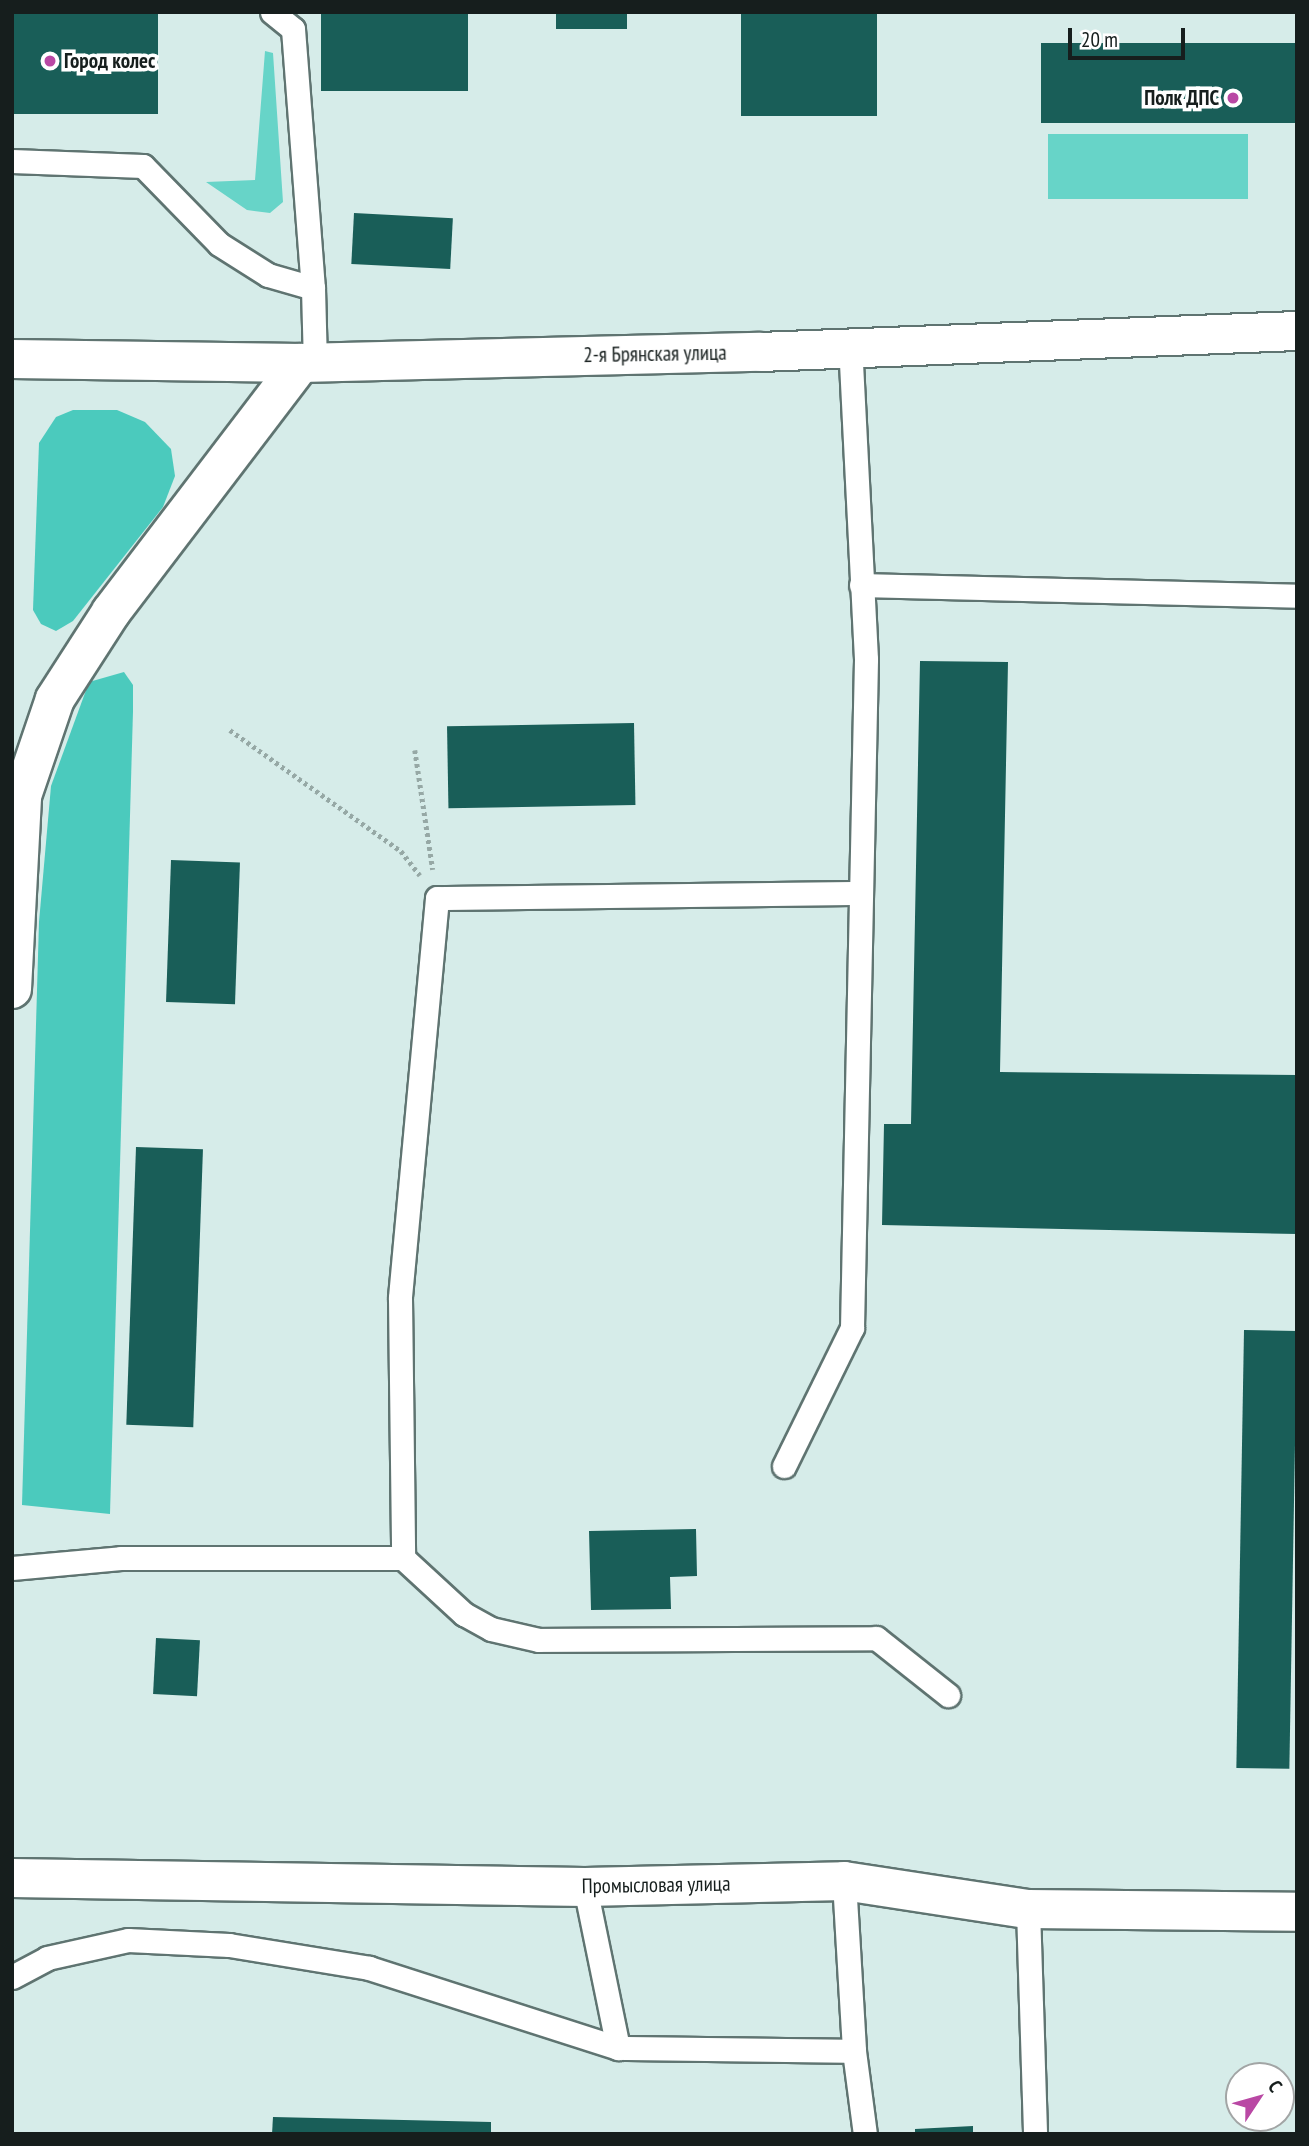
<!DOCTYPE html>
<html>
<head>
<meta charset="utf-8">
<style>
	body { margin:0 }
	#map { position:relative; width:1309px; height:2146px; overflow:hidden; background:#d6ece9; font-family:"PT Sans Narrow",sans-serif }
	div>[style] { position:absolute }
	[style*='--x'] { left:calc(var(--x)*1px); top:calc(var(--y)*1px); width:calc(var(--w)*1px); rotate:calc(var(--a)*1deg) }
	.green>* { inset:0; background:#67d4c8; transform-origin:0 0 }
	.forest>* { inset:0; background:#4bcabd }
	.building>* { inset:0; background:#195e58; transform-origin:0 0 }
	.path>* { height:4.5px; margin-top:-2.25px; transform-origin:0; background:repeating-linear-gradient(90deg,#96a8a5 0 3.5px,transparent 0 7px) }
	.roads { filter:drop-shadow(2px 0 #5f7471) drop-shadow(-2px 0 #5f7471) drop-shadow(0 2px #5f7471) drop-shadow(0 -2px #5f7471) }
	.lane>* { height:23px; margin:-11.5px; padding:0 11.5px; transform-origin:11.5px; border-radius:11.5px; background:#fff }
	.street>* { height:38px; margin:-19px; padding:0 19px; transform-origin:19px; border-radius:19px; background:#fff }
	.dots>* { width:19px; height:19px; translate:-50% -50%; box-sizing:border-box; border:4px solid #fff; border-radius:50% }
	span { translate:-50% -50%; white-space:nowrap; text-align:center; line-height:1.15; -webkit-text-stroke:7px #fff; paint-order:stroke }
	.poi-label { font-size:21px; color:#161e1d; font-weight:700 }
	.left { translate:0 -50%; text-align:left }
	.right { translate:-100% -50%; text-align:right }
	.street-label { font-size:21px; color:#161e1d }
	.frame { position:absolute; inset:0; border:14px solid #161e1d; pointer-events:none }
	.north { position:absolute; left:1225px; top:2062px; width:70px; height:70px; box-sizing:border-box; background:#fff; border:2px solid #a2a5a5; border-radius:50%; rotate:54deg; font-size:19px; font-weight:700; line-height:28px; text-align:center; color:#161e1d }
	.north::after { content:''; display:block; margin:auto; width:24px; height:32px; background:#b948a4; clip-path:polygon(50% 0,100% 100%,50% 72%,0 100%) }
	.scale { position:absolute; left:1068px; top:28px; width:117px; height:32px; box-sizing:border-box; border:4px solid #161e1d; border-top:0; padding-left:9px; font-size:21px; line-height:24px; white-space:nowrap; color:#161e1d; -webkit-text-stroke:5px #fff; paint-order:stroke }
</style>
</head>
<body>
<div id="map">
	<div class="green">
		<i style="clip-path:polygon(265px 51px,273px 53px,283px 202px,270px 213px,247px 210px,206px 182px,255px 180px)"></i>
		<i style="left:1048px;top:134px;width:200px;height:65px"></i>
	</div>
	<div class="forest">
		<i style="clip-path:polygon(117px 410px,145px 422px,171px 449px,175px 476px,163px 507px,73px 621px,56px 631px,41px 624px,33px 610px,39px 443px,56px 417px,73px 410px)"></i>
		<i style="clip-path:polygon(124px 672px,133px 685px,133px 711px,110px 1514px,22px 1505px,39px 922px,51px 786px,89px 682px)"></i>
	</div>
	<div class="building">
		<i style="left:12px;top:12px;width:146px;height:102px"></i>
		<i style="left:321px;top:12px;width:147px;height:79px"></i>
		<i style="left:556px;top:12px;width:71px;height:17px"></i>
		<i style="left:741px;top:12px;width:136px;height:104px"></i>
		<i style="left:1041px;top:43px;width:256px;height:80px"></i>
		<i style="left:354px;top:213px;width:99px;height:51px;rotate:3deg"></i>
		<i style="clip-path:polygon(920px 661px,1008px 662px,1000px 1072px,1297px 1075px,1297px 1234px,882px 1225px,884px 1124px,911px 1124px)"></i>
		<i style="left:634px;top:723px;width:82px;height:187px;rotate:89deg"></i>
		<i style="left:171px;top:860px;width:69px;height:142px;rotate:2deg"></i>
		<i style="left:136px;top:1147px;width:67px;height:278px;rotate:2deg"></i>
		<i style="left:1244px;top:1330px;width:53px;height:438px;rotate:1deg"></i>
		<i style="clip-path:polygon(696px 1529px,697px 1576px,670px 1577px,671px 1609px,591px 1610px,589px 1531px)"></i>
		<i style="left:156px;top:1638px;width:44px;height:56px;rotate:3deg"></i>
		<i style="clip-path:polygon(273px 2117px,491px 2122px,491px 2134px,272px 2134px)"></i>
		<i style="clip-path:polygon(973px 2126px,973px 2134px,915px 2134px,915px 2129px)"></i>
	</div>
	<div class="path">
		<i style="--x:230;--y:730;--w:209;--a:35.3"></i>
		<i style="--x:401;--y:851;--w:31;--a:52"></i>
		<i style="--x:415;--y:750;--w:121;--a:81.5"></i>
	</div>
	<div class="roads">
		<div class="lane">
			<i style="--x:272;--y:12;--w:27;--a:39"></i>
			<i style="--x:293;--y:29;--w:260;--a:85.6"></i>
			<i style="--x:313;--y:288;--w:74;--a:88.5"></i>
			<i style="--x:12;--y:161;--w:131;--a:2.2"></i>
			<i style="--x:143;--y:166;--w:109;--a:45.7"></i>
			<i style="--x:219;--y:244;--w:58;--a:32.3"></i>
			<i style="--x:268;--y:275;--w:47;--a:16.1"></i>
			<i style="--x:861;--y:585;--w:436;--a:1.4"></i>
			<i style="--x:861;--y:893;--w:424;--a:179.3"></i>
			<i style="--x:437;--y:898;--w:402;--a:95.3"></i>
			<i style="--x:400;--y:1298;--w:260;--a:89.3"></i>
			<i style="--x:403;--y:1558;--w:83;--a:42.6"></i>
			<i style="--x:464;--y:1614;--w:31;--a:29"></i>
			<i style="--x:491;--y:1629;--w:49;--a:12.9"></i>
			<i style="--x:539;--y:1640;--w:337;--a:-0.3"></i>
			<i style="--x:876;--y:1638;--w:92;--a:38.4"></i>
			<i style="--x:784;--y:1466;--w:154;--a:-63.8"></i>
			<i style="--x:852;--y:1328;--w:669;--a:-88.8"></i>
			<i style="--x:866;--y:659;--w:311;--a:-92.9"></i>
			<i style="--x:12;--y:1568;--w:109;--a:-5.2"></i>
			<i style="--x:121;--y:1558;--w:282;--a:0"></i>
			<i style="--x:844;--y:1881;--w:170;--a:86.6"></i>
			<i style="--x:854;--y:2051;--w:84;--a:82.5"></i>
			<i style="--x:585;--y:1887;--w:164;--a:78.4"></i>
			<i style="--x:618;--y:2048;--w:236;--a:0.7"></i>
			<i style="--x:1028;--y:1909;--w:225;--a:88.2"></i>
			<i style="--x:12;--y:1977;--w:40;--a:-28"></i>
			<i style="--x:47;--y:1958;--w:83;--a:-12.5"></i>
			<i style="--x:128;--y:1940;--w:101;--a:2.8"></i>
			<i style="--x:229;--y:1945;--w:142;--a:9.3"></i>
			<i style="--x:369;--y:1968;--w:262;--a:17.8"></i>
		</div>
		<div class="street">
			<i style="--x:12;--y:359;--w:289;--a:0.8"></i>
			<i style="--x:301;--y:363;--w:459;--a:-1.4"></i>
			<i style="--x:760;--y:352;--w:537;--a:-2.24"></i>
			<i style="--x:12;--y:989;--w:193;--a:-87"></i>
			<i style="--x:22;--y:796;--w:102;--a:-71.2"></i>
			<i style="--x:55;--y:699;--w:103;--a:-57.2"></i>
			<i style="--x:111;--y:612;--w:313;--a:-52.7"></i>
			<i style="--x:12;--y:1878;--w:573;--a:0.9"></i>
			<i style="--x:585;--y:1887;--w:259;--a:-1.3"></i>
			<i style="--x:844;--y:1881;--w:186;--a:8.7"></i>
			<i style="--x:1028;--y:1909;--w:269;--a:0.6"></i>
		</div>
	</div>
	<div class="dots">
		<i style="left:50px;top:61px;background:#b948a4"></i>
		<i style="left:1233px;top:98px;background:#b948a4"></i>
	</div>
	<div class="poi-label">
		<span class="left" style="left:64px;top:61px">Город колес</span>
		<span class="right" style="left:1219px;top:98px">Полк ДПС</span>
	</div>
	<div class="street-label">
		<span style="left:655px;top:354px;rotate:-1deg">2-я Брянская улица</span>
		<span style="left:656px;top:1885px;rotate:-1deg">Промысловая улица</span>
	</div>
	<div class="frame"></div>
	<div class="north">С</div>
	<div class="scale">20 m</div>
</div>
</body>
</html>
